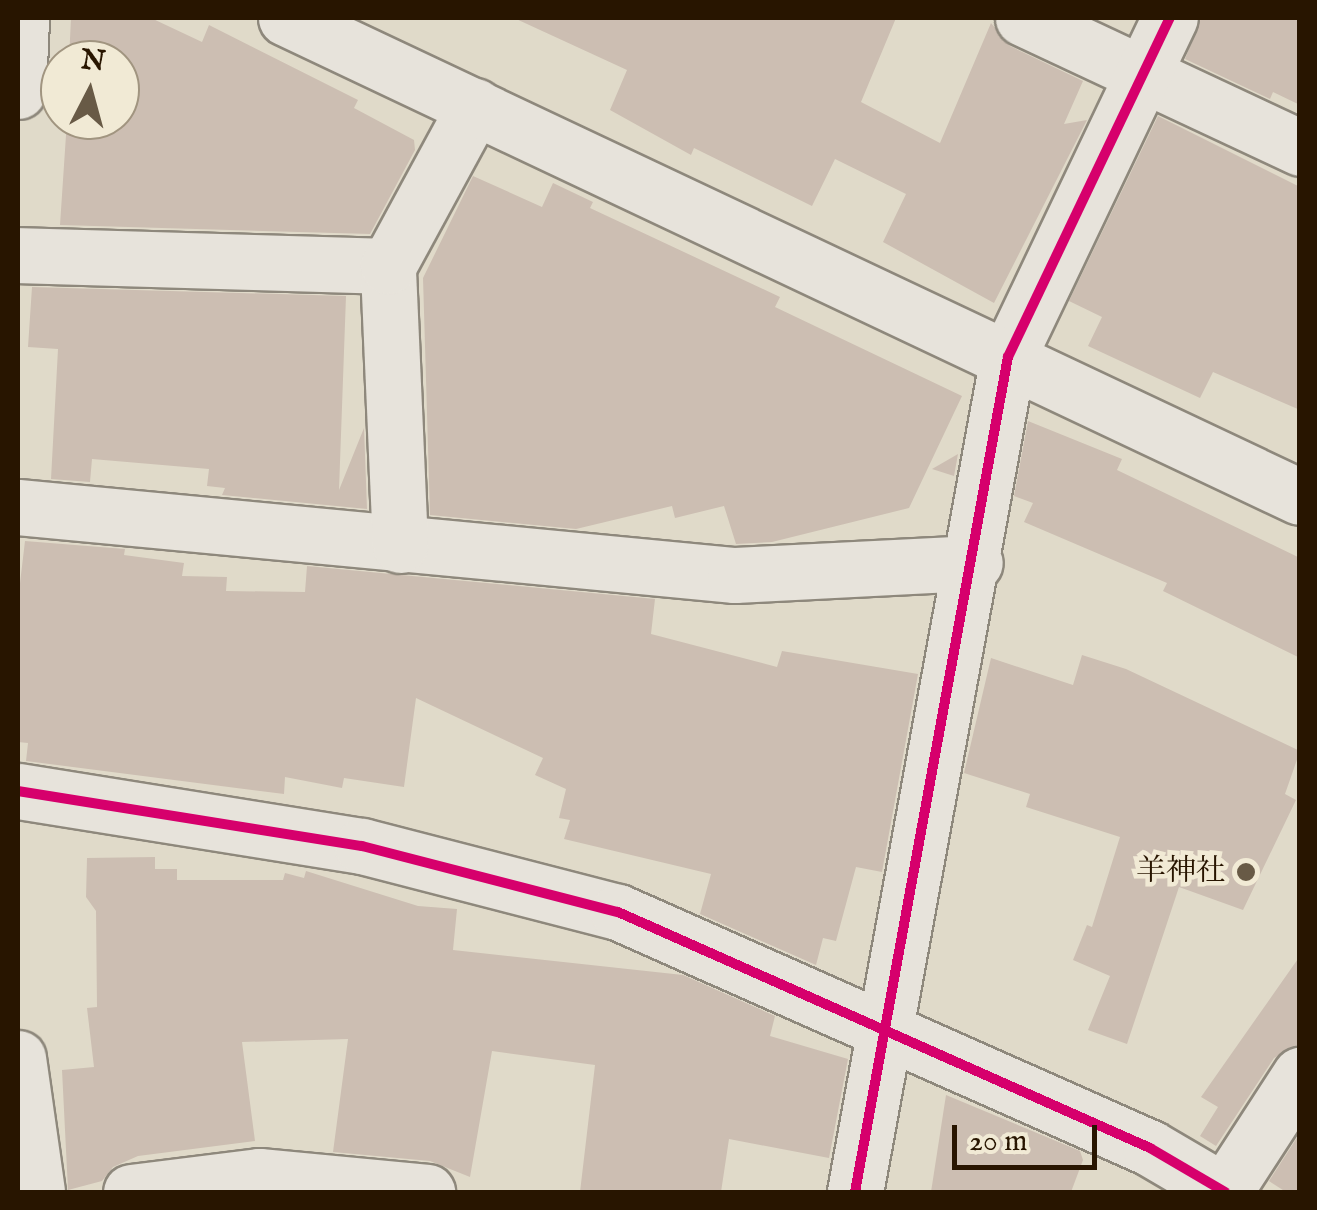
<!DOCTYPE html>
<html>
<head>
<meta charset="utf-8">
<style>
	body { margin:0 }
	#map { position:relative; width:1317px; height:1210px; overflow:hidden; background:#e0dac9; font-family:"IM FELL English","Noto Serif JP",serif }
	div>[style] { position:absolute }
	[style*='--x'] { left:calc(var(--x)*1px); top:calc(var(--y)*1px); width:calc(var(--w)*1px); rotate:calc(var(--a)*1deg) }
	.building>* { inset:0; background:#ccbeb2 }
	.roads { filter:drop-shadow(2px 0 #8e887c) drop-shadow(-2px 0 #8e887c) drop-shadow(0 2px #8e887c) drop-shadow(0 -2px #8e887c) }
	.street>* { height:55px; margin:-27.5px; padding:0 27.5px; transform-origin:27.5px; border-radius:27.5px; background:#e7e3db }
	.secondary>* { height:55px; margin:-27.5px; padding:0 27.5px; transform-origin:27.5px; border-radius:27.5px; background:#e7e3db }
	.cycleway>* { height:10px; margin:-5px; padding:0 5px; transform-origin:5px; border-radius:5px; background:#d6006c }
	.dots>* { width:28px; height:28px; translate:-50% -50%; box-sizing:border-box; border:5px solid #f1ead5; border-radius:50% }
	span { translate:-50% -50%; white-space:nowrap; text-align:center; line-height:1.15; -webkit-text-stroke:9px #f1ead5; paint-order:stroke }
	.poi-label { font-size:30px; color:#281500 }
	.right { translate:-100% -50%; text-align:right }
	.frame { position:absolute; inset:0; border:20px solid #281500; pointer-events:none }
	.north { position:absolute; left:40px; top:40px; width:100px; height:100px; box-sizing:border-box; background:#f1ead5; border:2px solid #a19580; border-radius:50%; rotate:6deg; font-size:28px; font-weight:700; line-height:40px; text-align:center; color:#281500 }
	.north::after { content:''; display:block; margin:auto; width:35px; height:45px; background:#685a46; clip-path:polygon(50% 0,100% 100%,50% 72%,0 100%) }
	.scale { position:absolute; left:952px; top:1125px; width:145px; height:45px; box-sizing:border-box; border:5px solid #281500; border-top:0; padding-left:12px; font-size:30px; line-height:35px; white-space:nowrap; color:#281500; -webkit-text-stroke:8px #f1ead5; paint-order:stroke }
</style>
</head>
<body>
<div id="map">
	<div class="building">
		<i style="clip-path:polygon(71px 18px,151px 18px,202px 42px,209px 25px,358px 100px,354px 108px,414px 140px,415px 150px,370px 234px,60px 225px,67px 120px,120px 120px,120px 60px,69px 60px)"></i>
		<i style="clip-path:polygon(514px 18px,896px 18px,861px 102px,940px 143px,991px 23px,1010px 46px,1083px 81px,1064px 124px,1087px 120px,994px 303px,883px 242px,906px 194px,835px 159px,812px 206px,694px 148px,691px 155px,610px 110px,627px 70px)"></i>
		<i style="clip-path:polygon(1201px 18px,1300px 18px,1300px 105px,1273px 92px,1270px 99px,1185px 59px)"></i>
		<i style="clip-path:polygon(1158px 116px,1300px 187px,1300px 410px,1213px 372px,1200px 398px,1088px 346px,1102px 317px,1069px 301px)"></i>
		<i style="clip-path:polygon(473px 176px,542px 207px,553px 183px,593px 202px,590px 208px,780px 297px,775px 307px,962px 396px,909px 508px,772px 542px,736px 544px,724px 506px,675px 518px,672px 506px,576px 529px,430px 515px,423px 278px)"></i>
		<i style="clip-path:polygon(32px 287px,346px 296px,339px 490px,364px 428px,367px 509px,222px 495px,225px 488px,207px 486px,209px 469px,92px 459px,90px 482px,51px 479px,58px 349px,28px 347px)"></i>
		<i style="clip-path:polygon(1028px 421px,1122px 459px,1117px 470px,1300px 558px,1300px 658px,1163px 591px,1167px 583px,1024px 522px,1033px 503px,1014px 496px)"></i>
		<i style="clip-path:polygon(958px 454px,954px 476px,932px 469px)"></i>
		<i style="clip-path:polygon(25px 541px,125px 549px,124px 555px,184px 563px,182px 576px,227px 577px,226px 591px,305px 592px,307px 566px,655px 599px,651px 634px,777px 667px,782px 651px,918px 674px,882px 872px,856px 867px,836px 941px,823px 938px,816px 965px,700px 914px,711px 874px,564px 839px,570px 820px,559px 818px,566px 789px,535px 775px,543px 758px,416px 698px,404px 787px,344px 778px,342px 788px,285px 777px,284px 794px,26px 761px,28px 743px,18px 742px,18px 600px)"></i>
		<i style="clip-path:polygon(1082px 655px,1126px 669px,1300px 751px,1285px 794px,1296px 800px,1243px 910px,1179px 887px,1127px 1044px,1088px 1030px,1110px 976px,1073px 960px,1087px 925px,1092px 927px,1120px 837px,1026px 807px,1030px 794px,964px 773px,991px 658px,1073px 685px)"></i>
		<i style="clip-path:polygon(155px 857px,155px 869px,177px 869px,177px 880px,283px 880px,285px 873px,304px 878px,306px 871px,418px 906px,457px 909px,453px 950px,683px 975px,775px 1016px,770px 1036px,848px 1059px,829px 1158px,729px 1139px,721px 1192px,580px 1192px,595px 1065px,492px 1051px,470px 1177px,430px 1161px,333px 1152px,348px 1039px,242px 1042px,255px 1141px,138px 1156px,113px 1167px,102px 1181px,68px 1190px,62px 1070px,94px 1067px,87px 1008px,97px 1007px,96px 911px,86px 897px,87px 858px)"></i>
		<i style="clip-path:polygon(1300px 956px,1300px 1044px,1274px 1058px,1216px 1146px,1200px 1136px,1218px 1107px,1201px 1097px)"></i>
		<i style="clip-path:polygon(946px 1095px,1080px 1151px,1083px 1160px,1071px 1192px,931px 1192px)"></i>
		<i style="clip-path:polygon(1300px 1133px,1300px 1192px,1286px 1192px,1269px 1181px)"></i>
	</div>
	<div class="roads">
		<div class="street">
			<i style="--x:1023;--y:18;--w:306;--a:25.1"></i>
			<i style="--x:18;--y:91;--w:73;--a:-87.6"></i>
			<i style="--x:18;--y:255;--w:370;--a:1.7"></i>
			<i style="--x:18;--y:507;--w:720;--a:5.42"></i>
			<i style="--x:735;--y:575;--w:240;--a:-2.9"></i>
			<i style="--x:400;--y:545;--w:279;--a:-92.5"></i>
			<i style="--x:388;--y:266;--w:182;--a:-61.5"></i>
			<i style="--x:18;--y:791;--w:348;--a:9.1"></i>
			<i style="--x:362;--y:846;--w:264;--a:14.5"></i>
			<i style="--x:618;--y:912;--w:582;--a:23.92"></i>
			<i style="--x:1150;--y:1148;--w:87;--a:30.4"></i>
			<i style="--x:18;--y:1058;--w:135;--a:81.9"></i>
			<i style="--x:131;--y:1192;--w:129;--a:-7.1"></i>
			<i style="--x:259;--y:1176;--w:169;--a:5.4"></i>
			<i style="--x:855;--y:1192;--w:849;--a:-79.62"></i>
			<i style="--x:1008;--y:357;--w:376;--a:-64.5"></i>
			<i style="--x:1224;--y:1192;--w:140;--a:-57"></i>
		</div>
		<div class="secondary">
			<i style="--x:286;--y:18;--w:1121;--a:25.29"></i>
		</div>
	</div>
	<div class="cycleway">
		<i style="--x:18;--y:791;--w:348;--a:9.1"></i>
		<i style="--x:362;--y:846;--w:264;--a:14.5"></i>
		<i style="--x:618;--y:912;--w:582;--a:23.92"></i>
		<i style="--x:1150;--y:1148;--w:87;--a:30.4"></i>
		<i style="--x:855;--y:1192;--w:849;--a:-79.62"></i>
		<i style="--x:1008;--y:357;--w:376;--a:-64.5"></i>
	</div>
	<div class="dots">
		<i style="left:1246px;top:872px;background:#685a46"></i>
	</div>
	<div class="poi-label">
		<span class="right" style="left:1226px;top:872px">羊神社</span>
	</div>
	<div class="frame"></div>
	<div class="north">N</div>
	<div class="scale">20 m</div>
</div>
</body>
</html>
